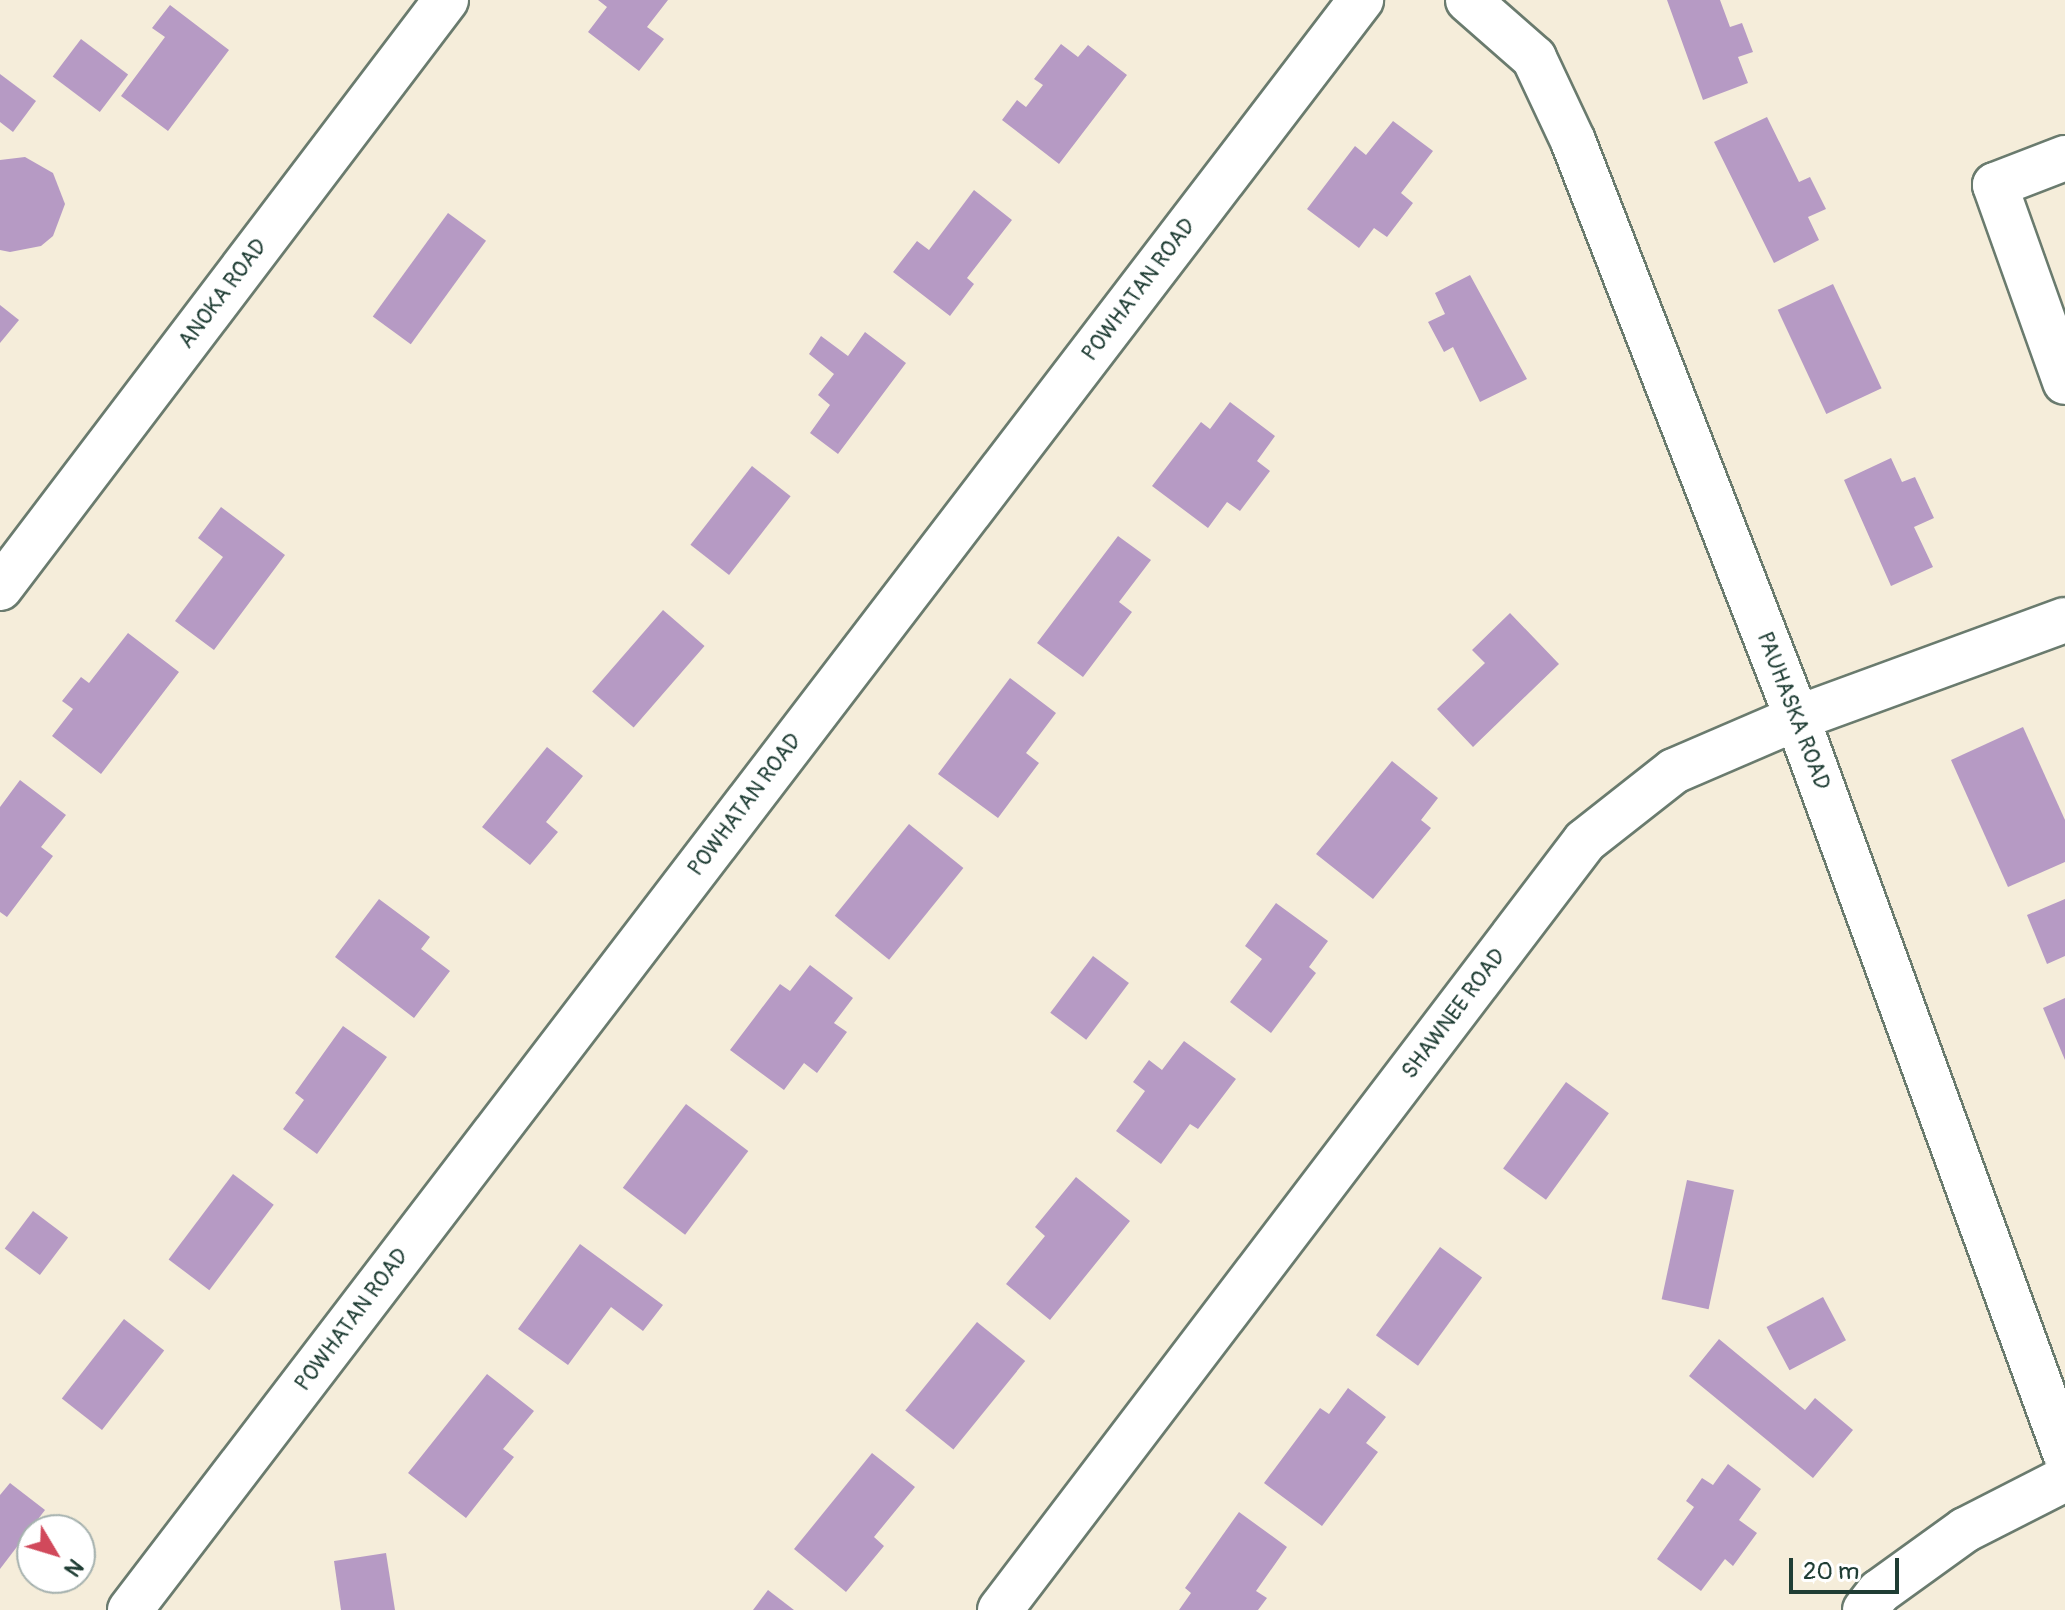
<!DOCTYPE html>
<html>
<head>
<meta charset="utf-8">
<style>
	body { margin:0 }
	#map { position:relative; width:2065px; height:1610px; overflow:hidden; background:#f5edda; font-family:Pangolin,sans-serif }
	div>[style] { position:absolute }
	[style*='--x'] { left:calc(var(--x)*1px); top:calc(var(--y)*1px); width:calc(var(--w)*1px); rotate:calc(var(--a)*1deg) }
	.building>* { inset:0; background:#b69ac4; transform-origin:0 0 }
	.roads { filter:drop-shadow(2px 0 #6a7b6e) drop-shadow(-2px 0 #6a7b6e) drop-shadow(0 2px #6a7b6e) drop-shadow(0 -2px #6a7b6e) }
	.minor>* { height:44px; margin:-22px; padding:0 22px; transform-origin:22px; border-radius:22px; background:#fff }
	span { translate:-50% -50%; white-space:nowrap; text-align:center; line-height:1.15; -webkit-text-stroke:8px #fff; paint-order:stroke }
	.street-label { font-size:22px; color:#1f3d34 }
	.north { position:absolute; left:16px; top:1514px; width:80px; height:80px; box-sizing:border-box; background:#fff; border:2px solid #a5b1ae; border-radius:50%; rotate:128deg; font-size:22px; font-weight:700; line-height:32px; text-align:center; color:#1f3d34 }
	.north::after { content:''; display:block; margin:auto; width:28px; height:36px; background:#d1495b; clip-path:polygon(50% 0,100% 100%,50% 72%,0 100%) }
	.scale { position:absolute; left:1789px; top:1558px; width:110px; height:36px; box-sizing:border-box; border:4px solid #1f3d34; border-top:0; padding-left:10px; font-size:24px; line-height:28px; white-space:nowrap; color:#1f3d34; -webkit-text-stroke:6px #fff; paint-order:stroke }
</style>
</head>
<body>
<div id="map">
	<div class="building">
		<i style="clip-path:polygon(598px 0,668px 0,647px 27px,664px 39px,639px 71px,588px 32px,607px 7px)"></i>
		<i style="clip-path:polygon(1667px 0,1720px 0,1730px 27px,1742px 23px,1753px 52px,1738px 57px,1748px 83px,1703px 100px)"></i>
		<i style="clip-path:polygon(170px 5px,229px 50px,168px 131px,121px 96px,165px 37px,152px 28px)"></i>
		<i style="left:81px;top:39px;width:59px;height:47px;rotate:37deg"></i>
		<i style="clip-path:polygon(1061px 44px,1078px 57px,1088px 45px,1127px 75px,1059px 164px,1002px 120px,1017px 100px,1026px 107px,1043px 85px,1034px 79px)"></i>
		<i style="clip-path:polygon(0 74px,36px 101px,13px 132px,0 122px)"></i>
		<i style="clip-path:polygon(1767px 117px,1799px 182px,1810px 177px,1826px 209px,1808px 217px,1819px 240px,1774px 263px,1714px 142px)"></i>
		<i style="clip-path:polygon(1393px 121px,1433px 151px,1401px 193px,1413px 203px,1387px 237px,1374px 228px,1359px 248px,1307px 209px,1355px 146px,1366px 155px)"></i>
		<i style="clip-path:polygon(25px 157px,53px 173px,65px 204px,53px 236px,41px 246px,10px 252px,0 250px,0 160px)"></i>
		<i style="clip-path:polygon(974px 190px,1012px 220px,967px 278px,974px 284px,950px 316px,893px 272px,917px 241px,929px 250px)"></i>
		<i style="left:448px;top:213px;width:47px;height:128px;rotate:36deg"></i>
		<i style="clip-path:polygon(1470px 275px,1527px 379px,1480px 402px,1453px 347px,1444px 352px,1428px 322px,1445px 314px,1435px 293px)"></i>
		<i style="left:1833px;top:284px;width:115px;height:61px;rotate:65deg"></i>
		<i style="clip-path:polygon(0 305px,19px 320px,0 343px)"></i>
		<i style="clip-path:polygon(865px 332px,906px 363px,838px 454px,810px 433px,830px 405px,818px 395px,834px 374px,809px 354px,821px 336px,848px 356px)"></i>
		<i style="clip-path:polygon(1230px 402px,1275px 436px,1257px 461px,1270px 471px,1240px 511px,1227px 502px,1208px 528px,1152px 486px,1201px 422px,1210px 429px)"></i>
		<i style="clip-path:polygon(1891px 458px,1902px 482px,1915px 477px,1934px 518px,1914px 527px,1933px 567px,1891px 586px,1844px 480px)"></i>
		<i style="left:752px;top:466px;width:49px;height:100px;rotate:38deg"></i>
		<i style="clip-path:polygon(221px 507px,285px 555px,214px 650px,175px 621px,223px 557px,198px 538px)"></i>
		<i style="clip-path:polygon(1118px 536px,1151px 560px,1119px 602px,1132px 612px,1083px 677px,1037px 643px)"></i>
		<i style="left:663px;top:610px;width:55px;height:108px;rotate:41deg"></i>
		<i style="clip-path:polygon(1510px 613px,1559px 664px,1473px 747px,1437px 709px,1485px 663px,1472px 650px)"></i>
		<i style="clip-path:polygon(128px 633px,179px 672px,101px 774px,52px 736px,73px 709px,62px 701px,81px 677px,89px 683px)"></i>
		<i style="clip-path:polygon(1010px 678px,1056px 713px,1026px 753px,1039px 763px,998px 818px,938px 774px)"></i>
		<i style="clip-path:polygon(2023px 727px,2065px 820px,2065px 862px,2008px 887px,1951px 760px)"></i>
		<i style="clip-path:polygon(547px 747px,583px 776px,546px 822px,558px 832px,530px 865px,482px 827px)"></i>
		<i style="clip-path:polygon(1392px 761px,1438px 798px,1421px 820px,1431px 828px,1373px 899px,1316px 854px)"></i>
		<i style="clip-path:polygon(20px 780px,66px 815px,41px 847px,53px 856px,7px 917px,0 912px,0 807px)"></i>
		<i style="left:909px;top:824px;width:70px;height:118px;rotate:39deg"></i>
		<i style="clip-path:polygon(379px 899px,430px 937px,421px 949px,450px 971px,414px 1018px,335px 957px)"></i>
		<i style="clip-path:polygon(2065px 899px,2065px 956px,2047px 964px,2027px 915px)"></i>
		<i style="clip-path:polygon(1276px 903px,1328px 941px,1309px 967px,1316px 973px,1271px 1033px,1230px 1002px,1262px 959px,1245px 946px)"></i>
		<i style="left:1093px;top:956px;width:45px;height:71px;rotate:37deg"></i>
		<i style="clip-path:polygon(810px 965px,853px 998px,834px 1023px,847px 1032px,817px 1073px,804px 1063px,784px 1090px,730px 1050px,780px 984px,790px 991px)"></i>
		<i style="clip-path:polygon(2065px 998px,2065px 1060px,2043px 1008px)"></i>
		<i style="clip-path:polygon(343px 1026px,387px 1057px,317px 1154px,283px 1129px,304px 1100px,295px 1093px)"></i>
		<i style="clip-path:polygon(1184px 1041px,1236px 1079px,1198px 1129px,1190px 1124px,1161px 1164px,1116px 1131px,1145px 1091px,1133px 1082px,1149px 1060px,1162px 1070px)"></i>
		<i style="left:1566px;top:1082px;width:53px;height:107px;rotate:36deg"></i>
		<i style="left:686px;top:1104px;width:78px;height:105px;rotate:37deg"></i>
		<i style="left:233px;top:1174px;width:51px;height:107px;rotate:37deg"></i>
		<i style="clip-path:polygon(1076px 1177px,1130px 1221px,1050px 1320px,1006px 1284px,1045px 1236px,1035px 1227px)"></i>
		<i style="left:1687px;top:1180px;width:48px;height:122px;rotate:12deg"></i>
		<i style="left:33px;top:1211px;width:44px;height:47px;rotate:37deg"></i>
		<i style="clip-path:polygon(580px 1244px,663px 1305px,643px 1331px,611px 1307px,568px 1365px,518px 1329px)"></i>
		<i style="left:1440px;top:1247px;width:52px;height:109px;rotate:36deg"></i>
		<i style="left:1823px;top:1297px;width:49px;height:64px;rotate:62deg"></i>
		<i style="left:124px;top:1319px;width:51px;height:101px;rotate:38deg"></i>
		<i style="left:977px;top:1322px;width:62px;height:114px;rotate:39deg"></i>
		<i style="clip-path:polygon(1719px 1339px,1805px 1410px,1815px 1398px,1853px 1430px,1813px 1478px,1689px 1376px)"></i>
		<i style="clip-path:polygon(487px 1374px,534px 1411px,503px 1449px,514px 1457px,466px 1518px,408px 1473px)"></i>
		<i style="clip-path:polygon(1348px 1388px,1386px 1417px,1366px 1443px,1378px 1452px,1322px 1526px,1264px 1483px,1320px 1408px,1329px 1414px)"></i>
		<i style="clip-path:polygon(872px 1453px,915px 1487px,874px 1537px,884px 1546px,846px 1592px,794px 1549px)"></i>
		<i style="clip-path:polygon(1728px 1464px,1761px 1489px,1739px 1520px,1757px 1533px,1733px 1566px,1725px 1559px,1701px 1591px,1657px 1559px,1694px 1507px,1686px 1501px,1702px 1478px,1713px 1485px)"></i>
		<i style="clip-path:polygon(10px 1483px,45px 1510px,0 1569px,0 1495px)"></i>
		<i style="clip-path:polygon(1239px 1512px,1287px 1547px,1256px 1591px,1267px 1598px,1258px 1610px,1179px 1610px,1191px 1593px,1185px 1588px)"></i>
		<i style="clip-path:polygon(386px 1553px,395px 1610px,341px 1610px,334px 1561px)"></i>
		<i style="clip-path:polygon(768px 1590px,794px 1610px,753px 1610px)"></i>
	</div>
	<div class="roads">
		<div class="minor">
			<i style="--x:1468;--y:0;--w:88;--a:41.3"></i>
			<i style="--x:1534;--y:58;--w:92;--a:64.8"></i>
			<i style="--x:1573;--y:141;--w:619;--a:68.78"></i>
			<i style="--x:1797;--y:718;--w:782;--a:69.97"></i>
			<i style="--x:2065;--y:158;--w:75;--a:158.9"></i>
			<i style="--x:1995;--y:185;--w:209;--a:70.4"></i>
			<i style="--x:0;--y:588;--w:738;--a:-52.82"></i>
			<i style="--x:130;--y:1610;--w:2027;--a:-52.6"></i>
			<i style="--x:1000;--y:1610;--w:966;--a:-52.74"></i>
			<i style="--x:1585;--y:841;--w:113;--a:-38.2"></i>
			<i style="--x:1674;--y:771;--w:134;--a:-23.3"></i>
			<i style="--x:1797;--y:718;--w:285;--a:-20.1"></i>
			<i style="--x:1865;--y:1610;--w:23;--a:-52"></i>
			<i style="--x:1879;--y:1592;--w:106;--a:-35.8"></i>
			<i style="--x:1965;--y:1530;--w:112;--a:-27"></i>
		</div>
	</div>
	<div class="street-label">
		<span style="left:1139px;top:290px;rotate:-53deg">POWHATAN ROAD</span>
		<span style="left:223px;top:294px;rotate:-53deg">ANOKA ROAD</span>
		<span style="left:1793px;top:711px;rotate:69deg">PAUHASKA ROAD</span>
		<span style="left:745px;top:805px;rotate:-53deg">POWHATAN ROAD</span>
		<span style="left:1454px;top:1014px;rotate:-53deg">SHAWNEE ROAD</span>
		<span style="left:352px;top:1320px;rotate:-53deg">POWHATAN ROAD</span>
	</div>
	<div class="north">N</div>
	<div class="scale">20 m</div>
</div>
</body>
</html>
